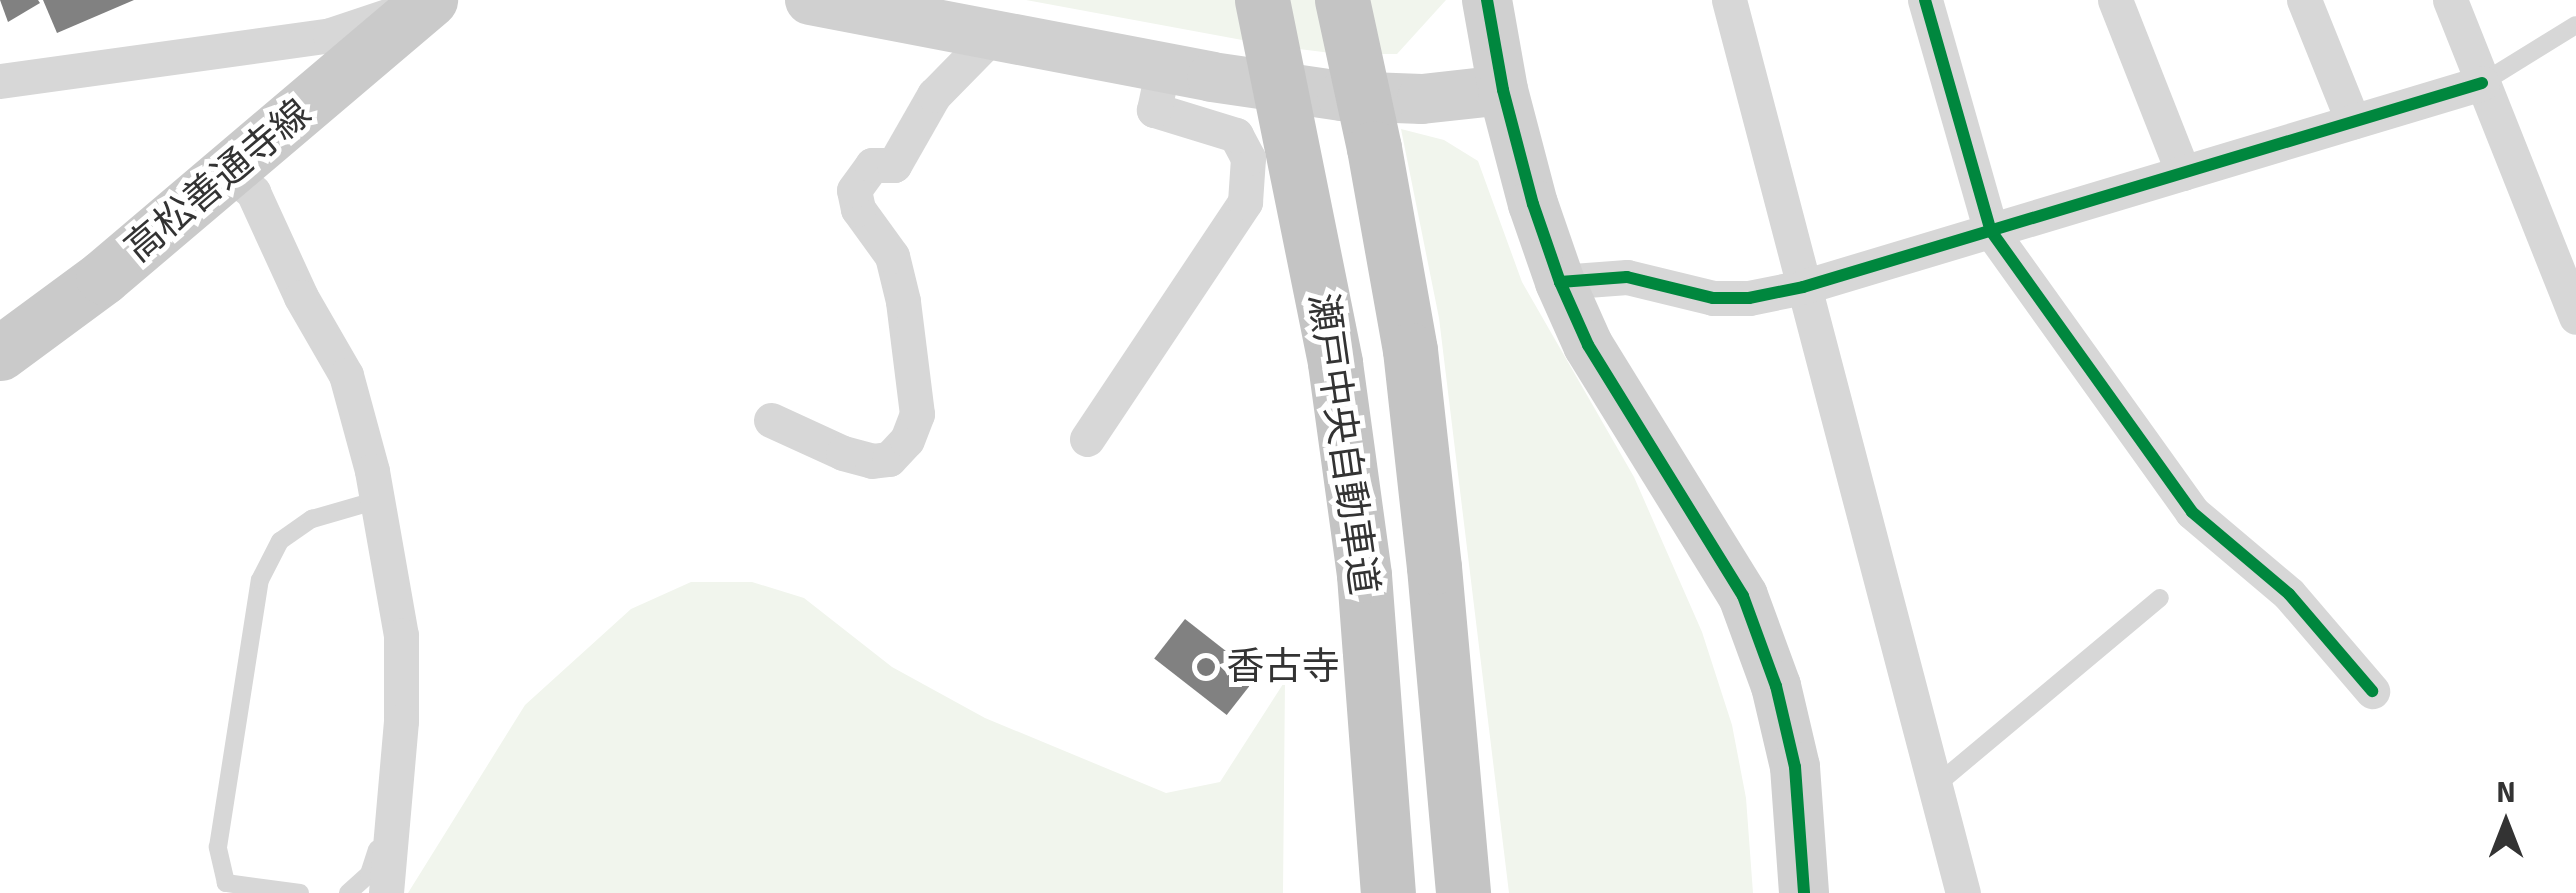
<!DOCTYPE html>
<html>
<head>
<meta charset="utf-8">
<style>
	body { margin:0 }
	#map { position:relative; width:2576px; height:893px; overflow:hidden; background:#fff; font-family:Signika,"Noto Sans JP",sans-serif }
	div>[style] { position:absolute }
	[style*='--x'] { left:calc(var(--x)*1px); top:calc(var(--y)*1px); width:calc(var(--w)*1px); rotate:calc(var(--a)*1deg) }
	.green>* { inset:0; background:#f1f5ed }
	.building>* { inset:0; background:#818181; transform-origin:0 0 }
	.lane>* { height:18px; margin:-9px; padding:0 9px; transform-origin:9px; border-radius:9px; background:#d7d7d7 }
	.street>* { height:35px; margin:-17.5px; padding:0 17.5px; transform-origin:17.5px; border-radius:17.5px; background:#d7d7d7 }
	.secondary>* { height:50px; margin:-25px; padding:0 25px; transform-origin:25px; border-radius:25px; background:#d0d0d0 }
	.primary>* { height:55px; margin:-27.5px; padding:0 27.5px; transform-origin:27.5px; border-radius:27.5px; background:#cacaca }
	.highway>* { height:55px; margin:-27.5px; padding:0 27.5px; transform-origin:27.5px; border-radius:27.5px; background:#c4c4c4 }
	.highway-bridge>* { height:55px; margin:-27.5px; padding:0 27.5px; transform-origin:27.5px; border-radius:27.5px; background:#c4c4c4 }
	.cycleway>* { height:12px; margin:-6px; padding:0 6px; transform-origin:6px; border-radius:6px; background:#00873e }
	.dots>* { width:28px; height:28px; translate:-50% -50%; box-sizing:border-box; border:5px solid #fff; border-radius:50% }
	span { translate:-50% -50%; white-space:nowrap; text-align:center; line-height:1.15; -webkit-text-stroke:10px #fff; paint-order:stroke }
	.street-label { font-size:38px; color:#333 }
	.poi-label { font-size:38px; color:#333 }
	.left { translate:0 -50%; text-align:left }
	.north { position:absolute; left:2456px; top:773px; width:100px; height:100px; -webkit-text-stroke:8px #fff; paint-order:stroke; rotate:0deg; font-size:28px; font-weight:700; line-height:40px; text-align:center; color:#333 }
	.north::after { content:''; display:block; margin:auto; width:35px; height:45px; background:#333; clip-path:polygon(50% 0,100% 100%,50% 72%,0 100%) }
</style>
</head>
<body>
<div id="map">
	<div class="green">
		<i style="clip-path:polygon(1026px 0,1446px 0,1397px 54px,1339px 54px,1275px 46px)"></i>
		<i style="clip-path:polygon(1401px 129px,1444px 140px,1478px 161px,1522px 282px,1634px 477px,1702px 632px,1732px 725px,1746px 798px,1753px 893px,1509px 893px,1439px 318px)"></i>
		<i style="clip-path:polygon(691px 582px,752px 582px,804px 598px,892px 667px,985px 718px,1166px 793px,1220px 782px,1285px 681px,1283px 893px,408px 893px,525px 705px,631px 609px)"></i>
	</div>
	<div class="building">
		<i style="clip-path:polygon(0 0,38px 0,40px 3px,8px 22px)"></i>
		<i style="clip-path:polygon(43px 0,134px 0,57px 33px)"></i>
		<i style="left:1185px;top:619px;width:92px;height:50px;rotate:38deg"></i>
	</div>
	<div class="lane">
		<i style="--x:2482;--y:83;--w:110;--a:-31.7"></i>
		<i style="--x:1935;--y:786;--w:293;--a:-39.9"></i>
		<i style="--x:300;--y:893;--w:75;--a:-172.3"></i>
		<i style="--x:226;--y:883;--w:37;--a:-103"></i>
		<i style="--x:218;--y:847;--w:270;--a:-81.1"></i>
		<i style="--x:260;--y:580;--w:44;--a:-62.9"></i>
		<i style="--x:280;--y:541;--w:39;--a:-35"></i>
		<i style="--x:312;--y:519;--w:69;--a:-16.1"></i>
		<i style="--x:348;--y:893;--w:28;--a:-42"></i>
		<i style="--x:369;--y:874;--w:26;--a:-72"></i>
	</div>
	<div class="street">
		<i style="--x:1729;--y:0;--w:923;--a:75.32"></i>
		<i style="--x:1925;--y:0;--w:240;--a:74.1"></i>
		<i style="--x:1991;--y:231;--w:345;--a:54.4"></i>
		<i style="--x:2192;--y:512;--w:127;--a:40.2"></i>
		<i style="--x:2289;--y:594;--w:128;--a:49.4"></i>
		<i style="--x:2115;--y:0;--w:186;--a:68.5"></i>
		<i style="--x:2304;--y:0;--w:131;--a:68.1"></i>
		<i style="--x:2450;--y:0;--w:341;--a:68.3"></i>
		<i style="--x:0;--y:81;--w:333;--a:-7.9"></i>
		<i style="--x:330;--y:35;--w:76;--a:-18.4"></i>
		<i style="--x:229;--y:173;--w:31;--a:38"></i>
		<i style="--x:253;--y:192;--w:115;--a:65.4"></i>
		<i style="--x:301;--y:297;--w:90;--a:60"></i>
		<i style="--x:346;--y:375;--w:99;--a:74.8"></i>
		<i style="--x:372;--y:471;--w:167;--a:80"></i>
		<i style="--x:401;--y:635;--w:86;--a:90"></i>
		<i style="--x:401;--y:721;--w:173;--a:95"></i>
		<i style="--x:1560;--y:282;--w:67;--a:-4.3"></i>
		<i style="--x:1627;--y:277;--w:89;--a:13.7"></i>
		<i style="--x:1713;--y:298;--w:36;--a:0"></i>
		<i style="--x:1749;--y:298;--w:55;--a:-11.5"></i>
		<i style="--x:1803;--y:287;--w:709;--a:-16.72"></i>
		<i style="--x:771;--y:420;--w:79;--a:24.6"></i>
		<i style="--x:843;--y:453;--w:30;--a:15"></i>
		<i style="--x:872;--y:461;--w:17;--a:-7"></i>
		<i style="--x:889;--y:459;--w:26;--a:-47"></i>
		<i style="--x:907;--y:440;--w:28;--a:-69"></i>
		<i style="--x:917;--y:414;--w:114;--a:-97.1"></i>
		<i style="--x:903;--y:301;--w:46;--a:-103.7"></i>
		<i style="--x:892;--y:256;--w:58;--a:-125.9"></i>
		<i style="--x:858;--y:209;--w:19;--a:-102"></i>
		<i style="--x:854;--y:190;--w:31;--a:-54"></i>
		<i style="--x:872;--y:165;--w:22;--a:0"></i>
		<i style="--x:894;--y:165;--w:81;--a:-60.3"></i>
		<i style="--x:934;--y:95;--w:84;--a:-45.5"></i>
		<i style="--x:1087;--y:439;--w:285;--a:-56.3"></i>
		<i style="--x:1245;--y:202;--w:44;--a:-86.1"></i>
		<i style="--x:1248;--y:158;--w:26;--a:-118"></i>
		<i style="--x:1236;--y:135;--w:86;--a:-163"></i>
		<i style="--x:1154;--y:110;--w:44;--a:-78.2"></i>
	</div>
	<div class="secondary">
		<i style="--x:810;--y:0;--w:409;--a:10.8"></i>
		<i style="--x:1212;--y:77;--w:131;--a:8.3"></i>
		<i style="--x:1342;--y:96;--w:80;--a:2.1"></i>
		<i style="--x:1422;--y:99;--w:81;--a:-6.3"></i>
		<i style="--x:1487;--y:0;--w:91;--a:79.9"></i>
		<i style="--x:1503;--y:90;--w:118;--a:75.3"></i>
		<i style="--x:1533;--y:204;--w:83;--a:70.9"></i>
		<i style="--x:1560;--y:282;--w:69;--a:66"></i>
		<i style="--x:1588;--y:345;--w:295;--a:58.3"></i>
		<i style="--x:1743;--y:596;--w:96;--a:69.9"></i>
		<i style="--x:1776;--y:686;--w:83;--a:76.8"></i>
		<i style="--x:1795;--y:767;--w:126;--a:85.9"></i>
	</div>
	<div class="primary">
		<i style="--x:0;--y:353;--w:128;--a:-36.4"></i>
		<i style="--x:103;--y:277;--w:429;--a:-40.3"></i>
	</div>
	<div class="highway">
		<i style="--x:1434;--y:567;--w:327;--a:84.9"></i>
		<i style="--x:1364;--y:575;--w:319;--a:85.7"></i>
	</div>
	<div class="highway-bridge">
		<i style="--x:1262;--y:0;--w:370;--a:78.6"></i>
		<i style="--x:1335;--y:363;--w:214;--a:82.2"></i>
		<i style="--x:1342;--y:0;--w:151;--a:77.8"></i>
		<i style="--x:1374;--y:148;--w:205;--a:79.9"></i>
		<i style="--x:1410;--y:350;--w:218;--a:83.7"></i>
	</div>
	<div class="cycleway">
		<i style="--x:1487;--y:0;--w:91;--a:79.9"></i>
		<i style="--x:1503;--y:90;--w:118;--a:75.3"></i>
		<i style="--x:1533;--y:204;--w:83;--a:70.9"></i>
		<i style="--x:1560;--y:282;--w:69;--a:66"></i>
		<i style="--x:1588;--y:345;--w:295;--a:58.3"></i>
		<i style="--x:1743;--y:596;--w:96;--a:69.9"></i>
		<i style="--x:1776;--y:686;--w:83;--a:76.8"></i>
		<i style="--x:1795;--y:767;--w:126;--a:85.9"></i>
		<i style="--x:1925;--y:0;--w:240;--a:74.1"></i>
		<i style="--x:1991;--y:231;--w:345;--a:54.4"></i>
		<i style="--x:2192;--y:512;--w:127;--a:40.2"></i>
		<i style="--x:2289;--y:594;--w:128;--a:49.4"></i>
		<i style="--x:1560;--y:282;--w:67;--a:-4.3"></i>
		<i style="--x:1627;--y:277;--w:89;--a:13.7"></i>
		<i style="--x:1713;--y:298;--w:36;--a:0"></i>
		<i style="--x:1749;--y:298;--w:55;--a:-11.5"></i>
		<i style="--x:1803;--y:287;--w:709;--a:-16.72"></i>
	</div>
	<div class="dots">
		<i style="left:1206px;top:667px;background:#7a7a7a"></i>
	</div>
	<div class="street-label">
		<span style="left:218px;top:181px;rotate:-40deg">高松善通寺線</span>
		<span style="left:1343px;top:444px;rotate:82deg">瀬戸中央自動車道</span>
	</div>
	<div class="poi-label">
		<span class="left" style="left:1226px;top:667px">香古寺</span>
	</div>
	<div class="north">N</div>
</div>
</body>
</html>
